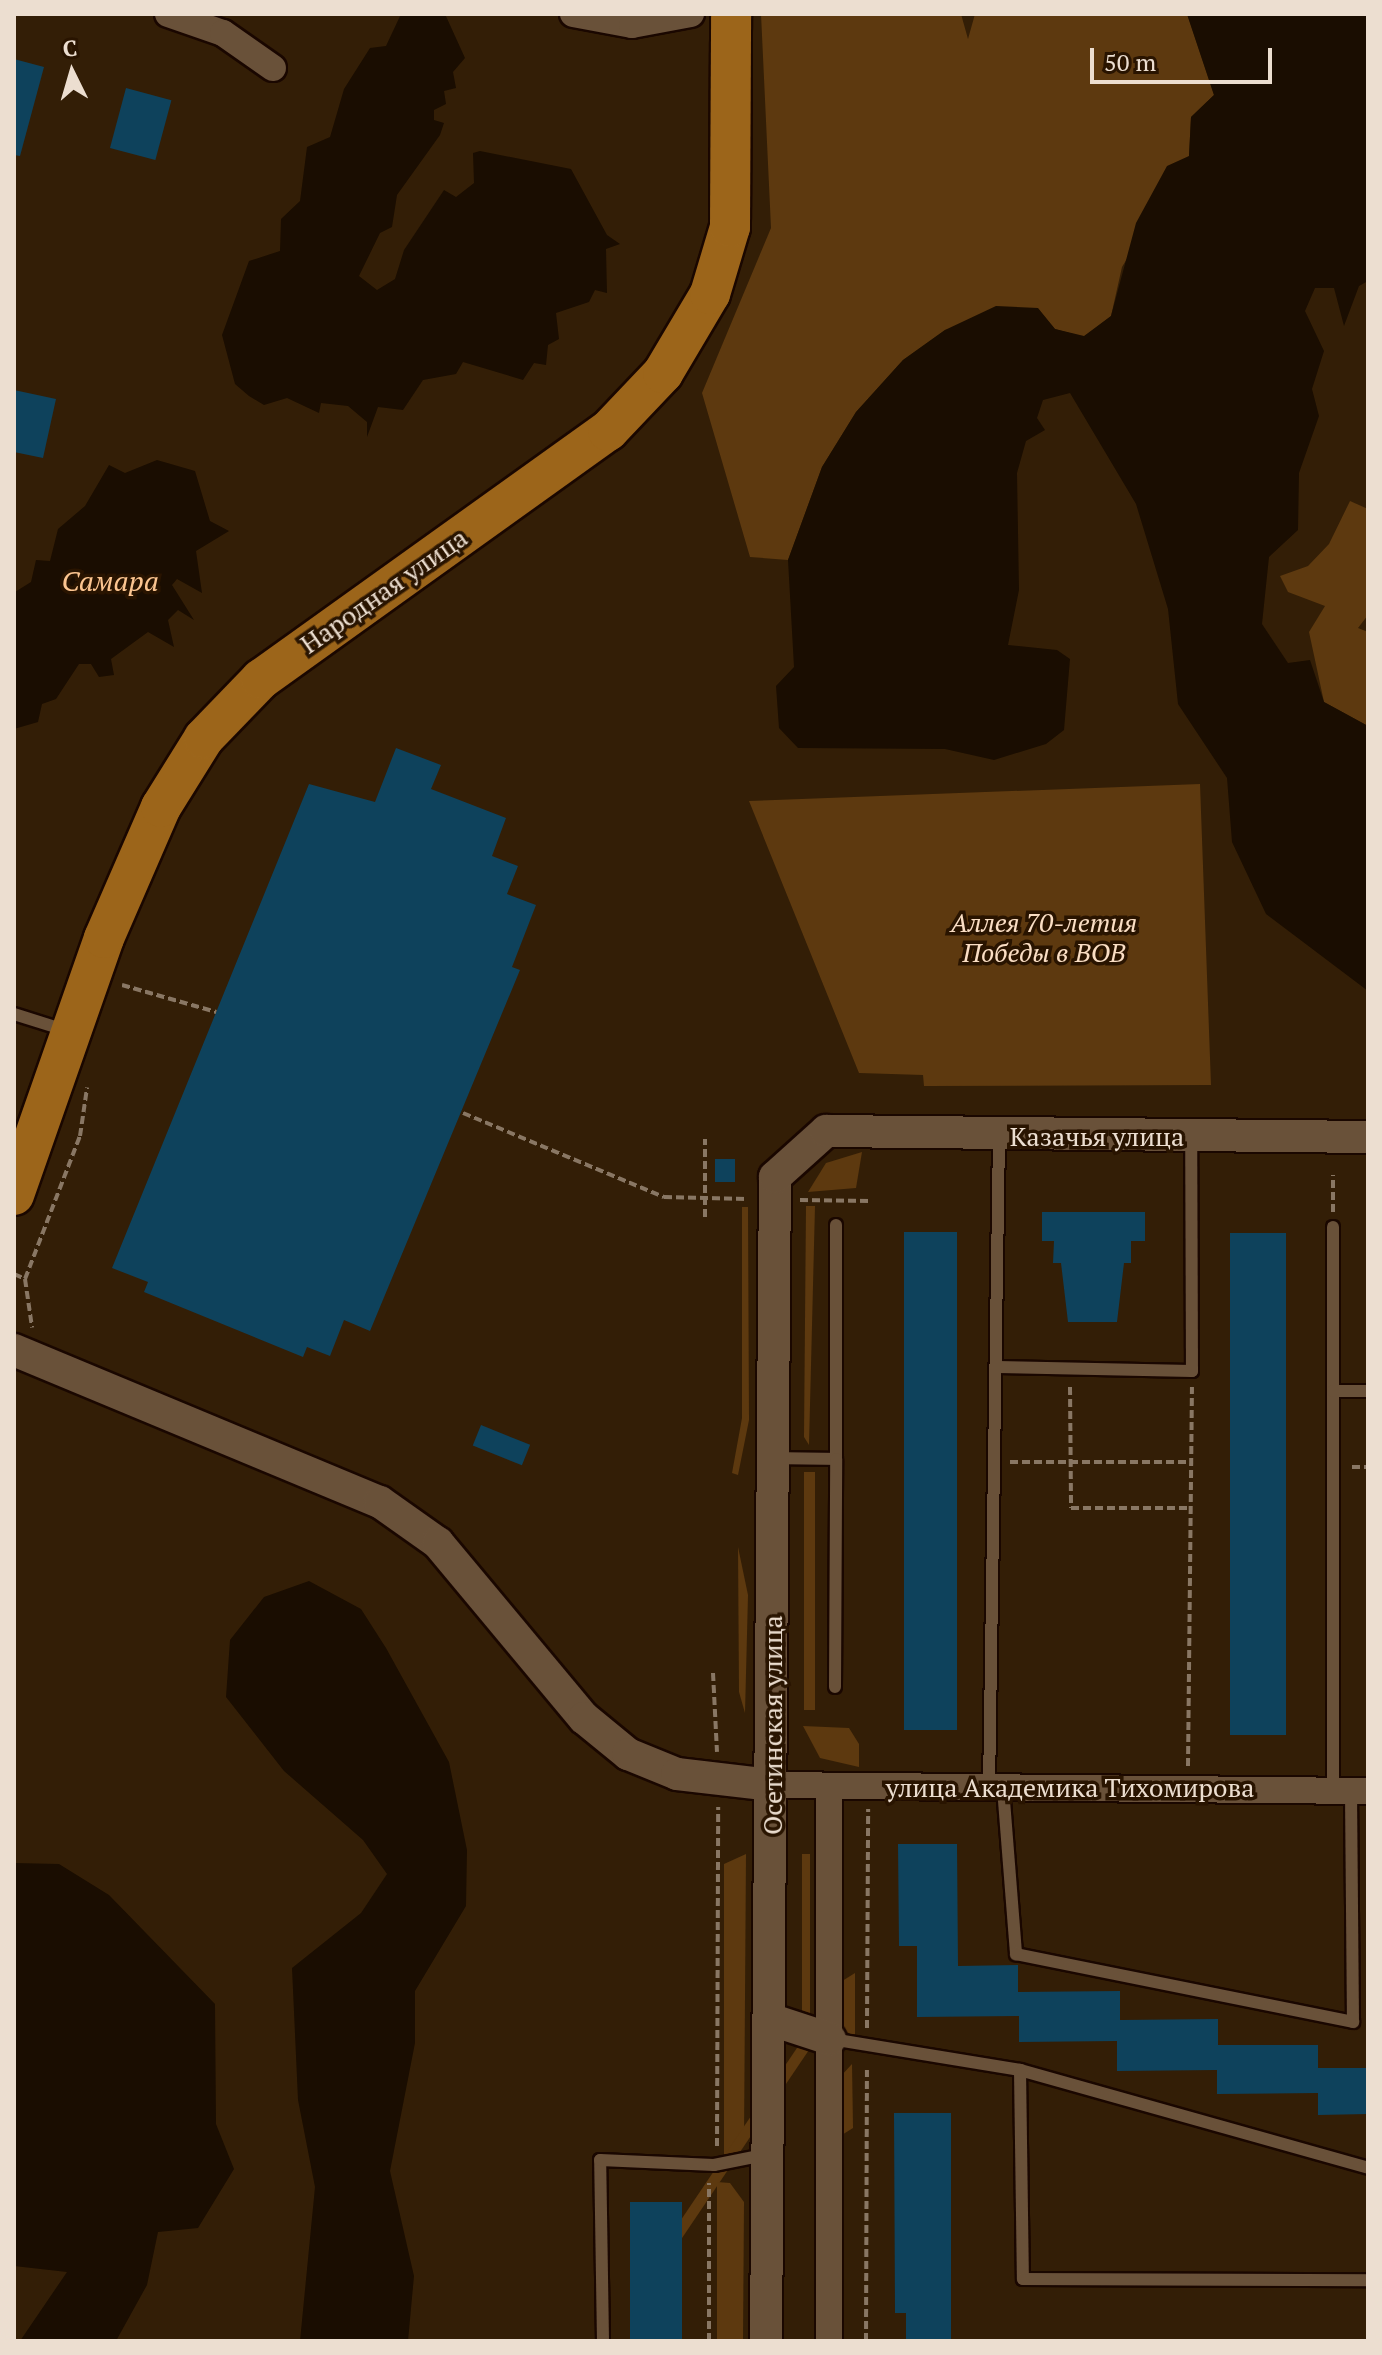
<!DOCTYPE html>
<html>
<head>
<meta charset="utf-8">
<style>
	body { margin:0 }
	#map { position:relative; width:1382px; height:2355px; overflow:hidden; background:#331e06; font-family:"PT Serif",serif }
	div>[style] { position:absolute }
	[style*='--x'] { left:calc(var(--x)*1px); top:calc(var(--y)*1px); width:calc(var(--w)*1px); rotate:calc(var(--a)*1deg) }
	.green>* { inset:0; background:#5d390f; transform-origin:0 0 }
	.water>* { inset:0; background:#1a0d01 }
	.building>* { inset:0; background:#0e425c; transform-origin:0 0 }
	.path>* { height:4px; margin-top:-2px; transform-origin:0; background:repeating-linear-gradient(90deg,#897764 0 8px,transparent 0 12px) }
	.roads { filter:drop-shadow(2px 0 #1a0700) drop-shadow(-2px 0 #1a0700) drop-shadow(0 2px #1a0700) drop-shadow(0 -2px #1a0700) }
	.service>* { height:12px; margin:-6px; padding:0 6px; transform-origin:6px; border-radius:6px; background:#695139 }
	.minor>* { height:26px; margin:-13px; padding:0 13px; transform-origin:13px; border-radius:13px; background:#695139 }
	.tertiary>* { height:32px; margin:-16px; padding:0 16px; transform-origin:16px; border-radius:16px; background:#695139 }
	.primary>* { height:40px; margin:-20px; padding:0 20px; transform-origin:20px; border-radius:20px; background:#9c651a }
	span { translate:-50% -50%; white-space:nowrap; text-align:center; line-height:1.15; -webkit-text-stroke:7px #291400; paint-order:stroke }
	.street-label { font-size:26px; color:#ecded0 }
	.park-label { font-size:26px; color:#fadec4; font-style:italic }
	.water-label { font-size:28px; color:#fcc590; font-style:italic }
	.frame { position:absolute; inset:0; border:16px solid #ecded0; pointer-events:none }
	.north { position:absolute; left:32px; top:32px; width:80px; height:80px; -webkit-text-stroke:6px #291400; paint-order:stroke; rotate:355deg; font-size:22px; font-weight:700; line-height:32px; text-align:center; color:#ecded0 }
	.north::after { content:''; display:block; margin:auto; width:28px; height:36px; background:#ecded0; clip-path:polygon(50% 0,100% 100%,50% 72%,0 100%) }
	.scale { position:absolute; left:1090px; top:48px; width:182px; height:36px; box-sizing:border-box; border:4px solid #ecded0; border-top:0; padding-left:10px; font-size:24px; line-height:28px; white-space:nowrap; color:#ecded0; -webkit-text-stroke:6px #291400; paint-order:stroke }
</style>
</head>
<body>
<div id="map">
	<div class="green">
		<i style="clip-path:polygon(761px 14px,961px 14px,968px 39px,975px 14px,1187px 14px,1214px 95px,1191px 117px,1189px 156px,1122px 267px,1111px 316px,1084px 337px,1055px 329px,1038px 309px,945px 330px,903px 360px,856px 412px,822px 467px,788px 560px,750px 557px,702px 393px,771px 228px)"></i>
		<i style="clip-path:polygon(1350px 501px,1368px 509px,1368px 615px,1358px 628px,1368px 632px,1368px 726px,1324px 702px,1309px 632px,1325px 606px,1288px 592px,1280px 576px,1308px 566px,1329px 544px)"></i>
		<i style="clip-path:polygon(1200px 784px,1211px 1085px,924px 1086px,923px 1075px,859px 1073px,749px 801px)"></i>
		<i style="clip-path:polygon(862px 1152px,856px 1188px,808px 1192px,826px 1163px)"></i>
		<i style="clip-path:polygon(806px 1206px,815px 1206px,809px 1445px,804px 1437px)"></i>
		<i style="clip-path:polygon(742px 1207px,748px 1207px,749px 1420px,738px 1475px,732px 1473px,742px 1418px)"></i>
		<i style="left:804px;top:1472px;width:11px;height:238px"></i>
		<i style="clip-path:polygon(738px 1547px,748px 1595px,745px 1713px,739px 1692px)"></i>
		<i style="clip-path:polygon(803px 1726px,849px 1728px,859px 1744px,859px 1767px,820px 1758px)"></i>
		<i style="clip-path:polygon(746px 1854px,744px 2139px,724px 2157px,724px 1864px)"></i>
		<i style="left:810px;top:1854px;width:167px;height:8px;rotate:90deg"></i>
		<i style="clip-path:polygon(855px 1973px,855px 2037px,842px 2029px,839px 1983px)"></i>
		<i style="left:801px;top:2042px;width:11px;height:299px;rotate:34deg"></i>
		<i style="clip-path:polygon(852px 2064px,853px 2128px,837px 2138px,840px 2077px)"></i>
		<i style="clip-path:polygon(717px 2182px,730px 2183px,744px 2202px,743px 2341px,717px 2341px)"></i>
	</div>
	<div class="water">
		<i style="clip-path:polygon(401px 14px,445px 14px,465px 58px,453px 72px,456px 88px,444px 91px,446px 104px,434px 110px,434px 120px,444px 123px,440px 135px,397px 195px,392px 227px,380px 233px,359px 276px,377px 290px,395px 279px,404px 250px,444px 190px,456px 197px,474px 183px,473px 153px,480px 151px,571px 169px,607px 235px,620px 244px,606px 249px,607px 293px,595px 290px,589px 302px,556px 313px,559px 339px,548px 345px,546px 365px,534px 363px,523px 380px,463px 362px,456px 374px,423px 380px,403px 410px,378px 407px,367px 437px,367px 422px,348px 406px,321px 403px,319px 413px,287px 398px,264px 405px,249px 396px,235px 384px,222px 335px,249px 261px,280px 251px,281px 219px,300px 201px,307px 147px,330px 137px,344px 89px,370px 48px,386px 46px)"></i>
		<i style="clip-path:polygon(1187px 14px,1368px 14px,1368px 281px,1359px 286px,1344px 326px,1334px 288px,1315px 288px,1305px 311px,1324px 351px,1312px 389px,1319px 416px,1299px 473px,1298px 530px,1269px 557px,1262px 624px,1288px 663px,1310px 660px,1324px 702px,1368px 726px,1368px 991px,1266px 914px,1232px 842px,1227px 778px,1178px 704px,1168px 609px,1136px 504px,1070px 393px,1043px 400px,1037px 418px,1045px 430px,1026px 441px,1017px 473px,1019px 590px,1008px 645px,1057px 650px,1070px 659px,1064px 730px,1046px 744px,994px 760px,945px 749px,798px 748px,779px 728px,776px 686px,794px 667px,788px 560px,822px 467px,856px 412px,903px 360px,945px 330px,996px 306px,1038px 308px,1055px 329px,1084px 336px,1111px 316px,1136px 223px,1167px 166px,1189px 156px,1191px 117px,1214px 95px)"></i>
		<i style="clip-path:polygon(157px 460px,195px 471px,210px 521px,229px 531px,196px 551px,202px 593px,177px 579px,172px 585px,194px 620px,178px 610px,168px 620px,174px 647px,148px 632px,111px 659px,114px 675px,99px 677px,91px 664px,79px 664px,56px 699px,42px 704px,38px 722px,14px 729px,15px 592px,31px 582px,36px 560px,50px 561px,58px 529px,85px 506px,109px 465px,125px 473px)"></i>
		<i style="clip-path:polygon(309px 1581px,361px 1609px,386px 1648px,449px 1762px,467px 1850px,466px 1906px,415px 1991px,415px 2043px,390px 2171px,414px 2276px,408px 2341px,300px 2341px,315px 2187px,298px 2100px,292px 1968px,361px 1913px,387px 1874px,363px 1840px,284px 1771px,226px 1697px,230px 1640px,264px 1597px)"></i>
		<i style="clip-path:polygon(14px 1863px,59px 1864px,109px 1895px,215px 2004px,216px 2124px,234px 2169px,198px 2228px,158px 2232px,147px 2285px,116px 2341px,20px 2341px,67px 2272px,14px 2266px)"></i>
	</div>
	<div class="building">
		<i style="clip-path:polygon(14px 59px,44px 67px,20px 156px,14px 155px)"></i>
		<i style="left:126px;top:88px;width:47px;height:62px;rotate:15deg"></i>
		<i style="clip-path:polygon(14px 390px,56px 399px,43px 458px,14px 452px)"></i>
		<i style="clip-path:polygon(396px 748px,441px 765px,431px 789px,506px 818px,492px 856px,518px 866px,507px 894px,536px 905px,512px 967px,520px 970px,370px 1331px,344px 1320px,330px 1356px,307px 1347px,303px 1357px,144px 1292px,148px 1282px,112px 1268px,309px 784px,375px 802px)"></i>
		<i style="left:715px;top:1159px;width:20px;height:23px"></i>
		<i style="clip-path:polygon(1042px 1212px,1145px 1212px,1145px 1241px,1131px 1241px,1131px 1263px,1124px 1263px,1117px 1322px,1068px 1322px,1061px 1263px,1053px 1263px,1054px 1241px,1042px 1241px)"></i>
		<i style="left:957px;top:1232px;width:498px;height:53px;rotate:90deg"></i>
		<i style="left:1230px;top:1233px;width:56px;height:502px"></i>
		<i style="left:481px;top:1425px;width:53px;height:22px;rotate:22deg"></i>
		<i style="clip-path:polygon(898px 1844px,957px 1844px,958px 1966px,1018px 1965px,1018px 1992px,1120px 1991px,1120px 2020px,1218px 2019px,1218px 2045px,1318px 2045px,1318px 2068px,1368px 2068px,1368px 2114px,1318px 2115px,1318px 2093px,1217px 2094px,1217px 2070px,1117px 2071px,1117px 2041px,1019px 2042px,1019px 2016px,917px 2017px,917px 1946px,899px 1946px)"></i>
		<i style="clip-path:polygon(894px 2113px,951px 2113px,951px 2341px,906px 2341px,906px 2313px,895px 2313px)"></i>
		<i style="left:630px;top:2202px;width:52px;height:139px"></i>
	</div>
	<div class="path">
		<i style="--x:122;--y:985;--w:98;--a:16"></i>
		<i style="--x:463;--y:1113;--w:218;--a:22.7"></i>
		<i style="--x:664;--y:1197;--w:83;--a:1.4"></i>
		<i style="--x:800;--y:1200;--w:70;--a:0.8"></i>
		<i style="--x:1333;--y:1212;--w:37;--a:-90"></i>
		<i style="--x:705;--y:1217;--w:78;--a:-90"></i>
		<i style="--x:14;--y:1274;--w:12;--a:24"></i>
		<i style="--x:25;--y:1279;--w:49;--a:81.7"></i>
		<i style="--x:25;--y:1279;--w:153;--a:-69"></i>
		<i style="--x:80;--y:1136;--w:49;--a:-81.7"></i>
		<i style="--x:1070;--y:1387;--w:121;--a:89.5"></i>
		<i style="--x:1071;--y:1508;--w:120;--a:0"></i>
		<i style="--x:1010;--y:1462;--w:181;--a:0"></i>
		<i style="--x:1352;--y:1467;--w:16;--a:0"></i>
		<i style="--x:713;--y:1673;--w:79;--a:87.1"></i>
		<i style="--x:1188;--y:1766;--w:379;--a:-89.4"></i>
		<i style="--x:867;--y:2028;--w:219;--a:-89.7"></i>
		<i style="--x:717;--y:2146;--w:339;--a:-89.8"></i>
		<i style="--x:709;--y:2341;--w:158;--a:-90"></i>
		<i style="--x:866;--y:2341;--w:271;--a:-89.8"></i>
	</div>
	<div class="roads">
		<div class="service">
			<i style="--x:14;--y:1014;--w:57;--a:17.5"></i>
			<i style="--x:1333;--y:1227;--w:564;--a:90"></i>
			<i style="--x:998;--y:1367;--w:194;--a:1.2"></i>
			<i style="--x:1192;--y:1371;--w:233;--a:-90.2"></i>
			<i style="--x:1333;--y:1391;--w:35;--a:0"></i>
			<i style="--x:774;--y:1458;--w:62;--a:0.9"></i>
			<i style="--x:836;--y:1459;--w:234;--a:-90"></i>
			<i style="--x:835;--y:1687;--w:228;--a:-89.7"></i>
			<i style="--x:989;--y:1788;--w:651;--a:-89.12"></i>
			<i style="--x:1003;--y:1788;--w:167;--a:85.5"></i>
			<i style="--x:1016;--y:1954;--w:344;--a:11.4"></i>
			<i style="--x:1353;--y:2022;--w:231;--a:-90.5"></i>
			<i style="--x:831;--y:2039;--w:192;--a:9.3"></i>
			<i style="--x:1020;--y:2070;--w:362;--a:15.7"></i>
			<i style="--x:1020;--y:2070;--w:209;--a:89.2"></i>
			<i style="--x:1023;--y:2279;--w:345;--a:0.2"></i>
			<i style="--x:603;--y:2341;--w:181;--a:-90.9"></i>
			<i style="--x:600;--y:2160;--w:114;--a:2.5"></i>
			<i style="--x:714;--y:2165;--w:51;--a:-11.3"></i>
		</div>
		<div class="minor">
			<i style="--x:168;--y:14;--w:58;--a:19.1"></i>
			<i style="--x:223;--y:33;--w:61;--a:35"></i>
			<i style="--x:573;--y:14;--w:60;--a:10.6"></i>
			<i style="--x:632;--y:25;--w:60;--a:-10.6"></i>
			<i style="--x:772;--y:1785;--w:596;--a:0.58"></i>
			<i style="--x:829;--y:2341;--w:543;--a:-90"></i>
		</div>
		<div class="tertiary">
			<i style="--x:14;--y:1350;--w:396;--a:22.6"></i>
			<i style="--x:380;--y:1502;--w:71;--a:35.3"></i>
			<i style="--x:438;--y:1543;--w:228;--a:50.2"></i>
			<i style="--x:584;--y:1718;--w:57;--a:39.3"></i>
			<i style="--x:628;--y:1754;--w:53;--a:22.2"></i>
			<i style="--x:677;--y:1774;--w:96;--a:6.6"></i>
			<i style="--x:772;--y:2020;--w:61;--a:18.1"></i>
			<i style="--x:766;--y:2341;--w:1164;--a:-89.56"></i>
			<i style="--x:775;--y:1177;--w:69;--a:-42"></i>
			<i style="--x:826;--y:1131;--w:542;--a:0.63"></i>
		</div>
		<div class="primary">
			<i style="--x:14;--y:1195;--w:272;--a:-70.7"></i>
			<i style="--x:104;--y:938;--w:143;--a:-66.5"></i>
			<i style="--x:161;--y:807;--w:81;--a:-58.1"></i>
			<i style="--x:204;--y:738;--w:82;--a:-46"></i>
			<i style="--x:261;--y:679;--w:427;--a:-35.6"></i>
			<i style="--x:608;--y:431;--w:80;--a:-46.5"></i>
			<i style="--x:663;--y:373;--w:92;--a:-59.3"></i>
			<i style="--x:710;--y:294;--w:70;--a:-73.4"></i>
			<i style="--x:730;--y:227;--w:213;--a:-89.7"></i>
		</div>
	</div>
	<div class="street-label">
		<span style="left:384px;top:591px;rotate:-35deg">Народная улица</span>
		<span style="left:1097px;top:1137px">Казачья улица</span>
		<span style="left:773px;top:1725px;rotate:-90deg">Осетинская улица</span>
		<span style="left:1070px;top:1788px">улица Академика Тихомирова</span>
	</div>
	<div class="park-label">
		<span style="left:1044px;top:938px">Аллея 70-летия<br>Победы в ВОВ</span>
	</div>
	<div class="water-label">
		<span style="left:110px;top:581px">Самара</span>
	</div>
	<div class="frame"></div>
	<div class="north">С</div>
	<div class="scale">50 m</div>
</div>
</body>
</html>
